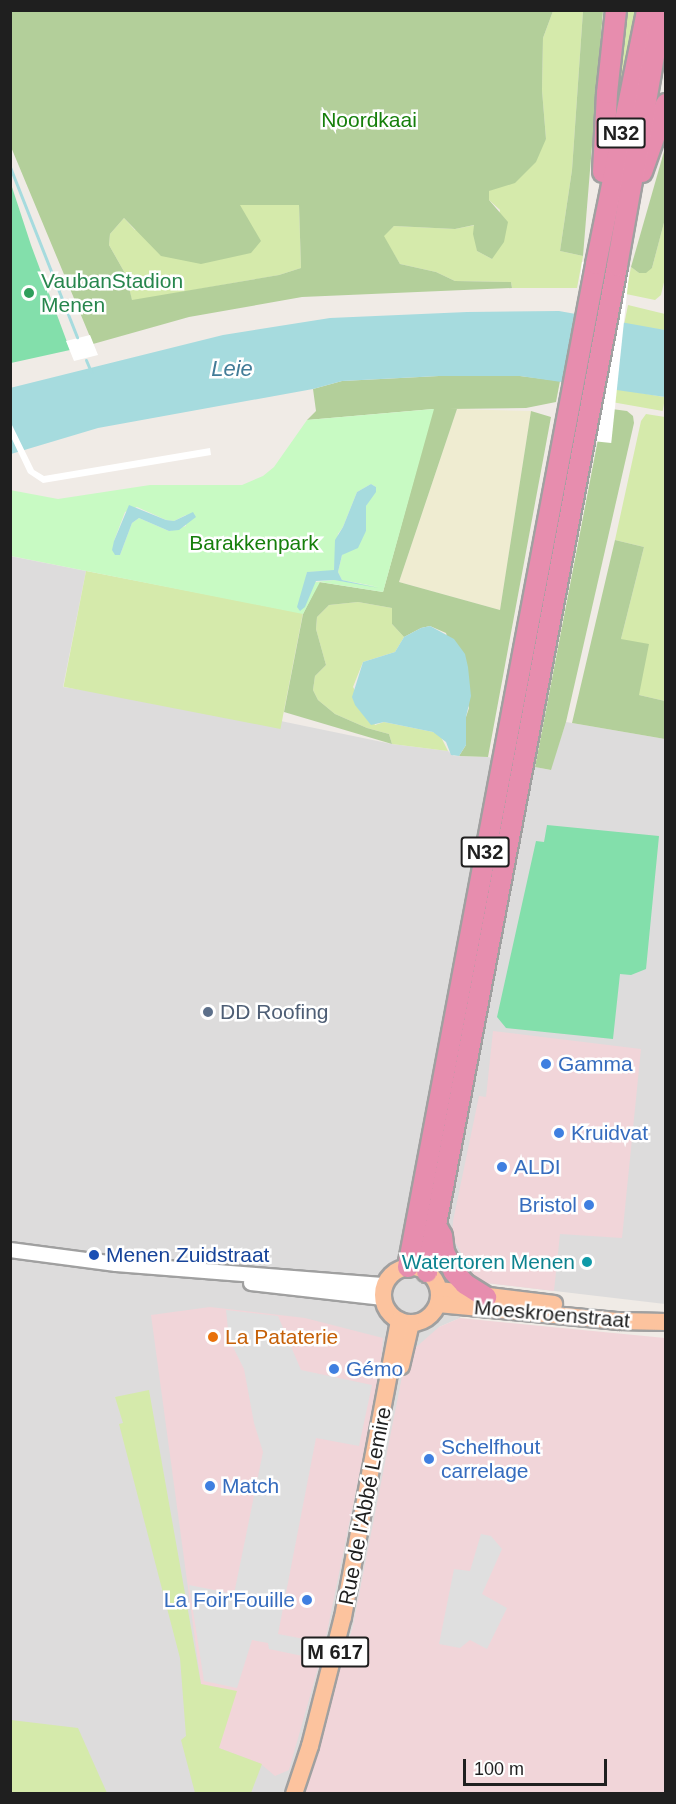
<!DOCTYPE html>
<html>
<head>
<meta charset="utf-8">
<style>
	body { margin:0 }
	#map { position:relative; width:676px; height:1804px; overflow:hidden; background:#f0ebe6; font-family:Arial,sans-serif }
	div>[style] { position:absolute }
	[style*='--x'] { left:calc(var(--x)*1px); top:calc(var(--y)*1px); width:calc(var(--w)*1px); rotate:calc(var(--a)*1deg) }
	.residential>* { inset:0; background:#dddcdc }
	.commercial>* { inset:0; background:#f1d5d9 }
	.farmland>* { inset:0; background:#efecd1 }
	.grass>* { inset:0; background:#d5eaab; transform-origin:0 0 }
	.forest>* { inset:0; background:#b3cf9a }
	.park>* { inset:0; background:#c8fac3 }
	.pitch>* { inset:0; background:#83dfab }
	.parking>* { inset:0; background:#dfdfdf }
	.water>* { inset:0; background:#a6dbde }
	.pier>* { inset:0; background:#fff; transform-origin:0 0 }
	.stream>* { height:3px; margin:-1.5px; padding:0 1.5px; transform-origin:1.5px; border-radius:1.5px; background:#a6dbde }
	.roads { filter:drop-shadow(2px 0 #a0a0a0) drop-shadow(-2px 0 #a0a0a0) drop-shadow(0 2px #a0a0a0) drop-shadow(0 -2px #a0a0a0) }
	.minor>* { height:14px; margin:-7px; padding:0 7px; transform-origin:7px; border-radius:7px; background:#fff }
	.major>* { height:16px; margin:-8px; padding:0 8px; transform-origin:8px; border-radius:8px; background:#fcc39e }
	.major>.ring { margin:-8px; padding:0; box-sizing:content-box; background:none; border:16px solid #fcc39e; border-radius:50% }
	.highway>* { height:20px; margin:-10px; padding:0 10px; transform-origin:10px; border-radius:10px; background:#e78dae }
	.dots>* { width:16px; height:16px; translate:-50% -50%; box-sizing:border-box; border:3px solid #fff; border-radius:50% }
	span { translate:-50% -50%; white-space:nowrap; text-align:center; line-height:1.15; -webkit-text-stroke:5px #fff; paint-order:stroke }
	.shield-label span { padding:2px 4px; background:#fff; border:2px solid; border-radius:4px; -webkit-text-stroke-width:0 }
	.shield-label { font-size:20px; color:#1f1f1f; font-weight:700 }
	.park-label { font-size:21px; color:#167f0b }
	.leisure-label { font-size:21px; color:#27864d }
	.left { translate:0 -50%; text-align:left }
	.service-label { font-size:21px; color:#4e5e75 }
	.shop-label { font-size:21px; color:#366cbe }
	.right { translate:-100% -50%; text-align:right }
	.transit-label { font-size:21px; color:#164399 }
	.culture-label { font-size:21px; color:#0d838f }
	.street-label { font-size:21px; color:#1f1f1f }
	.food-label { font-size:21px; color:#c56008 }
	.water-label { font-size:22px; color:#427c98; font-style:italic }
	.frame { position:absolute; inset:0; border:12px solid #1f1f1f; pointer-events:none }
	.scale { position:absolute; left:463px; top:1759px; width:144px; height:27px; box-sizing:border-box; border:3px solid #1f1f1f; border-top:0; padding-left:8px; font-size:18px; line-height:21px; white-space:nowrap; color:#1f1f1f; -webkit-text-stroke:4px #fff; paint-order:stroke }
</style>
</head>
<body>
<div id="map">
	<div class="residential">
		<i style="clip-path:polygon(10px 556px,86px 571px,63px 687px,252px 715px,392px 744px,448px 751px,454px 756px,488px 757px,550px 770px,566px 722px,665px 739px,665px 1304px,478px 1282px,460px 1318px,439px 1327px,352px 1630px,295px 1793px,11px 1793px)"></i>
	</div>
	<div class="commercial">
		<i style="clip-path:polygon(493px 1031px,641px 1049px,622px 1238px,560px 1234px,554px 1291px,478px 1282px,452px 1237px,453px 1221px,479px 1096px,486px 1097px)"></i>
		<i style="clip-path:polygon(210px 1307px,305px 1318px,383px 1338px,380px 1373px,324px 1647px,289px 1770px,275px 1776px,261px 1764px,219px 1748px,201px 1684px,151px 1315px)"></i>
		<i style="clip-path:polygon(460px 1318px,665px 1338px,665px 1793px,295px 1794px,352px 1630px,406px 1356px,439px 1327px)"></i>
	</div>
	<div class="farmland">
		<i style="clip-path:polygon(457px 409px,531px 411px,500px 610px,399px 582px)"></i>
	</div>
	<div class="grass">
		<i style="clip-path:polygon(553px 11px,583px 11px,572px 170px,560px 251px,583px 256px,577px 288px,512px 288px,511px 282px,455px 281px,436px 272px,400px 264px,383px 236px,394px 226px,455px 229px,475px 225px,477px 251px,492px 259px,500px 210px,489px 200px,489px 191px,546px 139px,542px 90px,543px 38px)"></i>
		<i style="clip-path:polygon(623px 11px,640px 11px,621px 111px,615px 96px)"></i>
		<i style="clip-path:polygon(239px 205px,299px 205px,301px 268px,279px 275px,132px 301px,126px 275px,109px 245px,110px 234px,124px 218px,135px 230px)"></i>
		<i style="clip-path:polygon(665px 219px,665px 278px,661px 295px,655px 300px,626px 294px,631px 267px,639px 273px,652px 268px)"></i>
		<i style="clip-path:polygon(628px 305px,665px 314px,665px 330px,624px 325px)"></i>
		<i style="left:607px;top:387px;width:59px;height:14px;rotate:10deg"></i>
		<i style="clip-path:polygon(646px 414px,665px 417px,665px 701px,639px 695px,621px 639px,644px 547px,615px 540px,641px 421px)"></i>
		<i style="left:86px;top:571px;width:221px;height:118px;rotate:11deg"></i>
		<i style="clip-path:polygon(358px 602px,392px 608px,392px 624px,404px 637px,395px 652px,363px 662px,353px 687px,375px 725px,384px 722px,433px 732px,440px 735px,448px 751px,392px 744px,389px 734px,367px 728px,335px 714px,318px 700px,313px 690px,315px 676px,326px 665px,316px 629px,317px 617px,329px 605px)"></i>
		<i style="clip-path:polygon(149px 1390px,201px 1684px,237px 1691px,219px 1748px,262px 1764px,251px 1793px,195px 1793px,181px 1740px,186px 1736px,180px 1658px,119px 1424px,123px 1423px,115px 1397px)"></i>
		<i style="clip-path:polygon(11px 1720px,78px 1728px,107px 1793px,12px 1793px)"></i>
	</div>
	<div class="forest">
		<i style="clip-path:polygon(evenodd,10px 11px,553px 11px,543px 38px,542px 90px,546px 139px,536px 162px,515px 183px,489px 191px,489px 200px,508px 222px,504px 242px,492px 259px,477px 251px,473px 234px,474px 225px,455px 229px,394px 226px,384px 236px,400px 264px,436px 272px,455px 281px,511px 282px,512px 288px,302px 297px,189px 317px,93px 344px,11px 147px,10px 11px,240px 205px,299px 205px,301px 268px,279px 275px,132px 300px,126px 275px,109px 245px,110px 234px,124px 218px,161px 256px,201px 264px,251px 253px,261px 241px,240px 205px)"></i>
		<i style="clip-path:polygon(583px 11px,603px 11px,583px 256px,560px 251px,572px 170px)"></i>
		<i style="clip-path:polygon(665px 148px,665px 219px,652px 268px,646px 273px,639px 273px,631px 267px)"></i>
		<i style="clip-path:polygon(439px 376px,520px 376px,560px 381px,556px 402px,526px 408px,448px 409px,457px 409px,399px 582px,500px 610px,531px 411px,551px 417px,488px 757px,459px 756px,466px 745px,466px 717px,469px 708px,446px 633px,430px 626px,421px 628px,404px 637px,392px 624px,392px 608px,358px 602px,329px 605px,317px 617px,316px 629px,326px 665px,315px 676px,313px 690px,318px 700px,335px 714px,367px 728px,389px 734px,392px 744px,284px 712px,303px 614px,319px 582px,383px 592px,433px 409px,307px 420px,316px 411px,313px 389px,342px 381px)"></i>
		<i style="clip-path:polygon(604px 408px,627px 411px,633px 416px,634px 423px,566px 722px,551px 770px,535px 767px)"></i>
		<i style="clip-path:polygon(615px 540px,644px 547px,621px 639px,649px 644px,639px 695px,665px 701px,665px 739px,572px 723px)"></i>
	</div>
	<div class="park">
		<i style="clip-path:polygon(evenodd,434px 409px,383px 592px,320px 582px,303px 614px,11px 556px,10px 490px,58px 499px,150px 485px,242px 485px,263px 476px,274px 467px,307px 420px,434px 409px,371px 484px,376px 487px,366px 506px,366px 531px,342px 555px,338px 572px,342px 580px,379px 587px,334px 580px,305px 583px,307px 572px,334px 571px,338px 534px,343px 527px,357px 492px,371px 484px,434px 409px,137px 507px,166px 520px,174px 521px,186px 515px,186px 526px,169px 531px,139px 518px,132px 523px,120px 555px,114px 541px,125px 512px,137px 507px)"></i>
	</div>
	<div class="pitch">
		<i style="clip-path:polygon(10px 181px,31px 245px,70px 350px,11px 363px)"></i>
		<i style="clip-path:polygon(547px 825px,659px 836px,646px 969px,631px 975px,620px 974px,613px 1039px,506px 1028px,497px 1017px,536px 841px,544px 842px)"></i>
	</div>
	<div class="parking">
		<i style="clip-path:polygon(226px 1310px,278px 1316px,301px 1370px,372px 1385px,359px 1446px,316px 1438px,278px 1634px,320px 1642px,317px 1659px,269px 1649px,268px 1643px,252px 1640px,237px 1688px,204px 1681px,189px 1585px,234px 1594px,263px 1452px,254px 1423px,244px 1369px,229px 1339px)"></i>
		<i style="clip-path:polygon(481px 1534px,491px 1536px,502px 1549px,482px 1594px,507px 1608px,487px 1649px,470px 1640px,460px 1648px,439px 1644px,454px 1569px,470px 1571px)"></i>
	</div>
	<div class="water">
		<i style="clip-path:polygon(559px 311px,665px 330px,665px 397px,520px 376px,439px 376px,342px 381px,313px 389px,98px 428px,11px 454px,10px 388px,223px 335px,330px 318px,467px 312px)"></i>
		<i style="clip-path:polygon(371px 484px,376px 487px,376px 492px,366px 506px,366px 531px,358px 548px,342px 555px,338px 572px,342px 580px,379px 588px,334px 580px,316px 581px,305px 607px,300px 611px,297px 607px,307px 572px,334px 570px,335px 540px,343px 527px,357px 492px)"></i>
		<i style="clip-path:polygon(129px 505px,166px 520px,174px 521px,193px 512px,196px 517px,179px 530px,169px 531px,139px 518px,132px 523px,120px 555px,115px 555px,112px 550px,114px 541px)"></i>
		<i style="clip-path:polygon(430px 626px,454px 639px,465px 654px,468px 667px,471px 696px,466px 717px,466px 745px,459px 756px,451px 755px,446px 742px,433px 732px,384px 722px,371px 725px,355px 705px,352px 697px,363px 662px,395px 652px,404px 637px,421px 628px)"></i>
	</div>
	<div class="pier">
		<i style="left:582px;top:262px;width:48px;height:177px;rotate:6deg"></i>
		<i style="clip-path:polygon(90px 335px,98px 355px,74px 361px,66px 341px)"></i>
		<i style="clip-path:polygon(11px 423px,34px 470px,44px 476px,210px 448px,211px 455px,43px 483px,28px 473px,11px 437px)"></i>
	</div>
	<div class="stream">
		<i style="--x:10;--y:167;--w:183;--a:68.5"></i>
		<i style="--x:86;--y:360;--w:13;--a:67"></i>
	</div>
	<div class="roads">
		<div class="minor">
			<i style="--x:10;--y:1250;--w:107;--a:7.5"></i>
			<i style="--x:116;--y:1264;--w:270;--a:4.5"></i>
			<i style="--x:251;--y:1283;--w:133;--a:6.5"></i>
		</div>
		<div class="major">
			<i class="ring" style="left:383px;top:1267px;width:40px;height:40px"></i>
			<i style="--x:439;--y:1290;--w:116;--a:6.9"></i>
			<i style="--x:438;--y:1304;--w:182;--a:5.4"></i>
			<i style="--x:619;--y:1321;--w:47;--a:1.2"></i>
			<i style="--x:401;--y:1366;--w:44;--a:-76.9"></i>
			<i style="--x:294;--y:1794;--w:51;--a:-71.6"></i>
			<i style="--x:310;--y:1746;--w:133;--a:-75.7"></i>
			<i style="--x:343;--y:1617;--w:302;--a:-79.3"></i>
		</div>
		<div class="highway">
			<i style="--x:603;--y:172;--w:79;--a:-87.1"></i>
			<i style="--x:607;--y:93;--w:83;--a:-83.8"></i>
			<i style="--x:642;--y:172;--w:72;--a:-70.6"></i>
			<i style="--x:437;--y:1227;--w:10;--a:61"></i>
			<i style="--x:442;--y:1236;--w:16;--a:83"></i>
			<i style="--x:444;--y:1252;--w:22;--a:63"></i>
			<i style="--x:454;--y:1272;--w:16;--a:47"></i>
			<i style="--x:465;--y:1284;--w:25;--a:32"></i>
			<i style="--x:408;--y:1267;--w:1020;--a:-79.38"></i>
			<i style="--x:596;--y:264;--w:259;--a:-78.6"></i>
			<i style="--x:427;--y:1272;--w:1024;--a:-79.3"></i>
			<i style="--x:617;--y:266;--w:260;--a:-80"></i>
		</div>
	</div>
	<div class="dots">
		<i style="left:29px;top:293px;background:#2e9e5b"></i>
		<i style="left:208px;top:1012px;background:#5c6f8a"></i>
		<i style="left:546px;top:1064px;background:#3f7fe0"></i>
		<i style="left:559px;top:1133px;background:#3f7fe0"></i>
		<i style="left:502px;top:1167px;background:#3f7fe0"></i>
		<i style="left:589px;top:1205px;background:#3f7fe0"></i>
		<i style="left:94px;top:1255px;background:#1a4fb4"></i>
		<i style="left:587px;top:1262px;background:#0f9aa8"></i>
		<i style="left:213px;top:1337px;background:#e8710a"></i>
		<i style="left:334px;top:1369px;background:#3f7fe0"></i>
		<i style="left:429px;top:1459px;background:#3f7fe0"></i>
		<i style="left:210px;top:1486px;background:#3f7fe0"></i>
		<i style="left:307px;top:1600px;background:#3f7fe0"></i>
	</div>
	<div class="shield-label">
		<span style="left:621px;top:133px">N32</span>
		<span style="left:485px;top:852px">N32</span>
		<span style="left:335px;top:1652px">M 617</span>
	</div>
	<div class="park-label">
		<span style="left:369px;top:120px">Noordkaai</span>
		<span style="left:254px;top:543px">Barakkenpark</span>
	</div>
	<div class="leisure-label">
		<span class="left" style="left:41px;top:293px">VaubanStadion<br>Menen</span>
	</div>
	<div class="service-label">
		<span class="left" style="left:220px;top:1012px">DD Roofing</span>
	</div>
	<div class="shop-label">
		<span class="left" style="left:558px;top:1064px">Gamma</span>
		<span class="left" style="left:571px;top:1133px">Kruidvat</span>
		<span class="left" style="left:514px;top:1167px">ALDI</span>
		<span class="right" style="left:577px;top:1205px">Bristol</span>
		<span class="left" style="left:346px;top:1369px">Gémo</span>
		<span class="left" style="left:441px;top:1459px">Schelfhout<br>carrelage</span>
		<span class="left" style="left:222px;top:1486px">Match</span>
		<span class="right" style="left:295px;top:1600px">La Foir'Fouille</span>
	</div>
	<div class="transit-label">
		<span class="left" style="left:106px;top:1255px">Menen Zuidstraat</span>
	</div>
	<div class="culture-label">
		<span class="right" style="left:575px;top:1262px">Watertoren Menen</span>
	</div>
	<div class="street-label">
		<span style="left:552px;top:1314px;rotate:5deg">Moeskroenstraat</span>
		<span style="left:365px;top:1506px;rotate:-79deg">Rue de l'Abbé Lemire</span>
	</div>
	<div class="food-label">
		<span class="left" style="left:225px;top:1337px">La Pataterie</span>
	</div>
	<div class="water-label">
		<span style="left:232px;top:369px">Leie</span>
	</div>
	<div class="frame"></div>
	<div class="scale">100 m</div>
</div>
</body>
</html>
